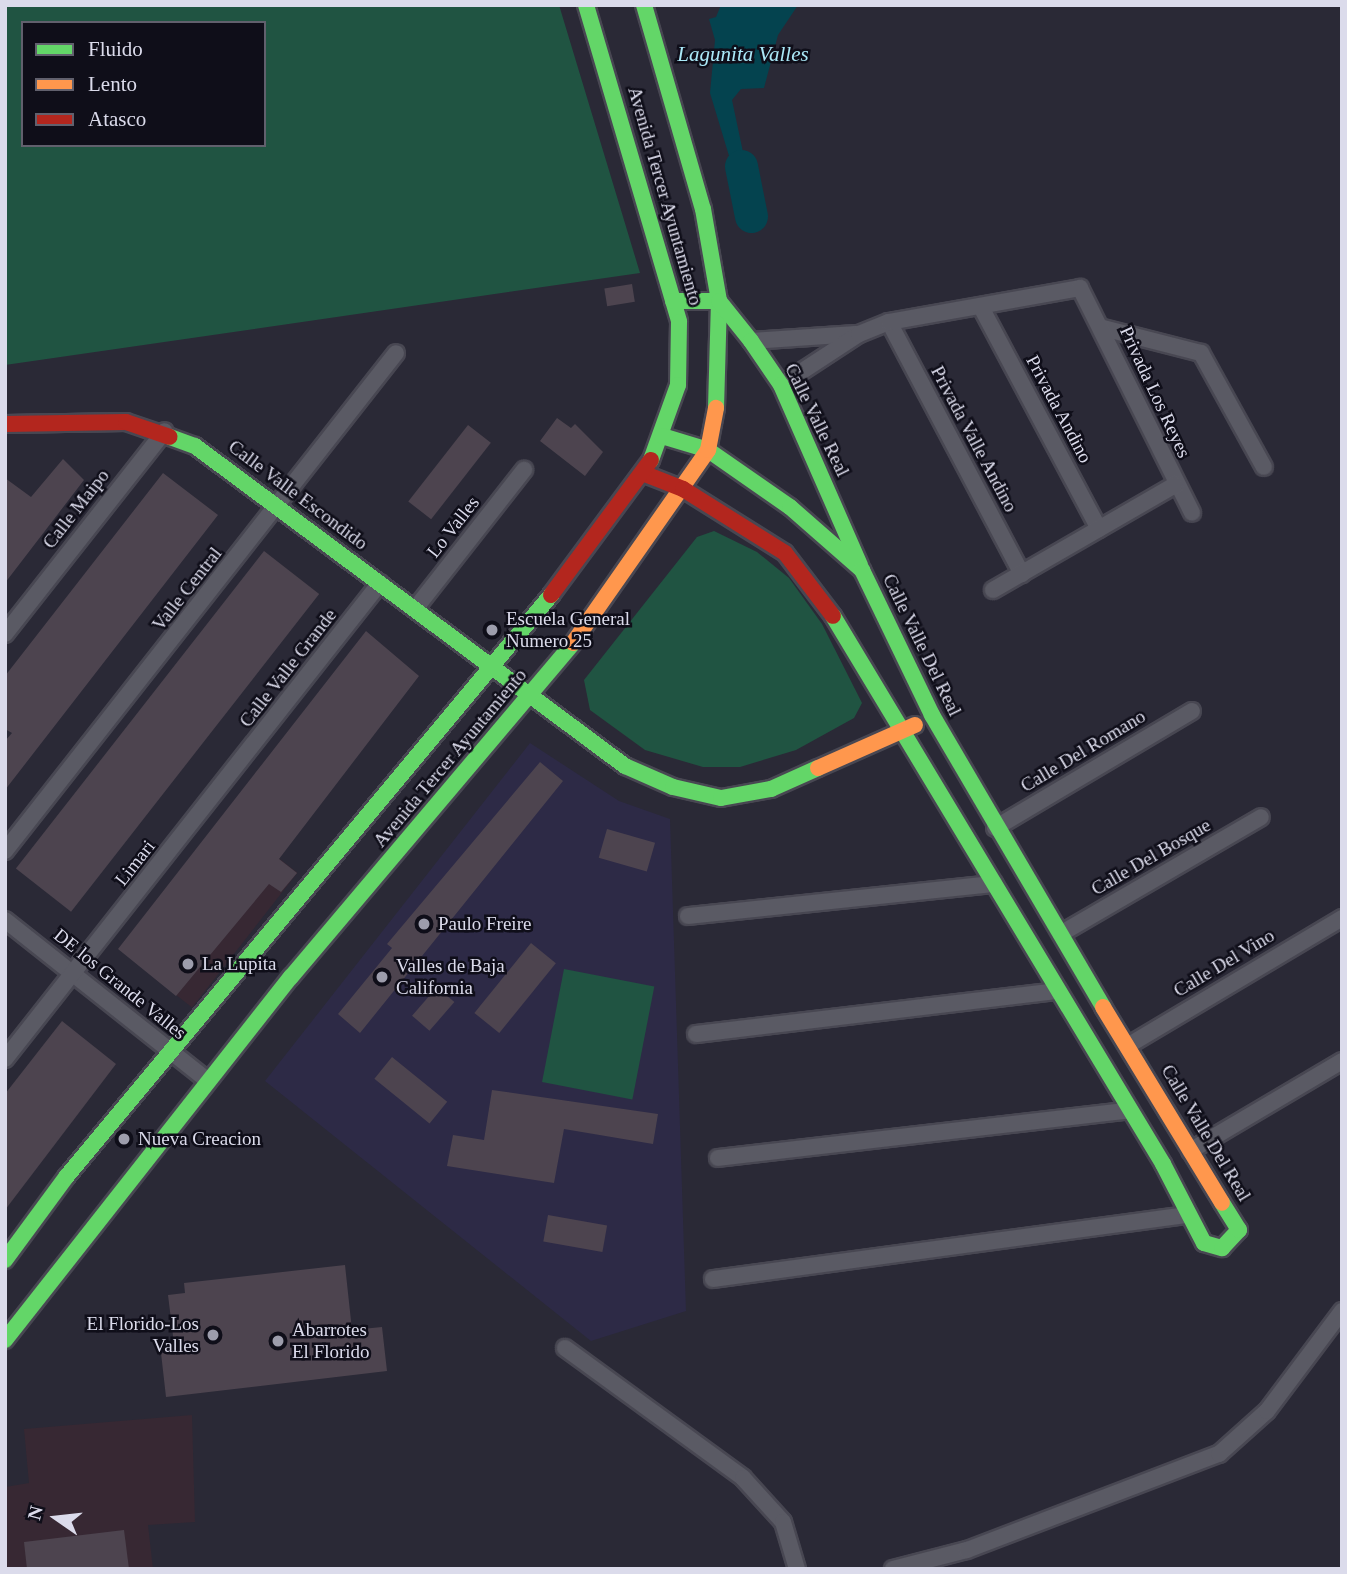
<!DOCTYPE html>
<html>
<head>
<meta charset="utf-8">
<style>
	body { margin:0 }
	#map { position:relative; width:1347px; height:1574px; overflow:hidden; background:#2a2936; font-family:"Times New Roman",serif }
	div>[style] { position:absolute }
	[style*='--x'] { left:calc(var(--x)*1px); top:calc(var(--y)*1px); width:calc(var(--w)*1px); rotate:calc(var(--a)*1deg) }
	.commercial>* { inset:0; background:#372833; transform-origin:0 0 }
	.built>* { inset:0; background:#2d2a46 }
	.green>* { inset:0; background:#205442; transform-origin:0 0 }
	.water>* { inset:0; background:#04434f }
	.river>* { height:33px; margin:-16.5px; padding:0 16.5px; transform-origin:16.5px; border-radius:16.5px; background:#04434f }
	.building>* { inset:0; background:#4d444f; transform-origin:0 0 }
	.roads { filter:drop-shadow(2px 0 #484752) drop-shadow(-2px 0 #484752) drop-shadow(0 2px #484752) drop-shadow(0 -2px #484752) }
	.street>* { height:16px; margin:-8px; padding:0 8px; transform-origin:8px; border-radius:8px; background:#5a5a64 }
	.fast>* { height:16px; margin:-8px; padding:0 8px; transform-origin:8px; border-radius:8px; background:#63d668 }
	.slow>* { height:16px; margin:-8px; padding:0 8px; transform-origin:8px; border-radius:8px; background:#ff974d }
	.jam>* { height:16px; margin:-8px; padding:0 8px; transform-origin:8px; border-radius:8px; background:#b3261e }
	.dots>* { width:19px; height:19px; translate:-50% -50%; box-sizing:border-box; border:4px solid #0f0e19; border-radius:50% }
	span { translate:-50% -50%; white-space:nowrap; text-align:center; line-height:1.15; -webkit-text-stroke:5px #0f0e19; paint-order:stroke }
	.street-label { font-size:19px; color:#dbdbeb }
	.poi-label { font-size:19px; color:#dbdbeb }
	.left { translate:0 -50%; text-align:left }
	.right { translate:-100% -50%; text-align:right }
	.water-label { font-size:21px; color:#abe9f8; font-style:italic }
	.frame { position:absolute; inset:0; border:7px solid #dbdbeb; pointer-events:none }
	.legend { position:absolute; left:21px; top:21px; width:245px; height:126px; box-sizing:border-box; background:#0f0e19; border:2px solid #61606d; margin:0; padding:9px 12px; list-style:none; font-size:21px; color:#dbdbeb }
	.legend li { display:flex; align-items:center; gap:14px; height:35px }
	.legend b { width:35px; border:2px solid #61606d }
	.north { position:absolute; left:21px; top:1483px; width:70px; height:70px; -webkit-text-stroke:5px #0f0e19; paint-order:stroke; rotate:284deg; font-size:19px; font-weight:700; line-height:28px; text-align:center; color:#dbdbeb }
	.north::after { content:''; display:block; margin:auto; width:24px; height:32px; background:#dbdbeb; clip-path:polygon(50% 0,100% 100%,50% 72%,0 100%) }
</style>
</head>
<body>
<div id="map">
	<div class="commercial">
		<i style="left:258px;top:842px;width:50px;height:171px;rotate:38deg"></i>
		<i style="clip-path:polygon(192px 1415px,195px 1522px,148px 1525px,153px 1569px,5px 1569px,5px 1487px,29px 1483px,24px 1429px)"></i>
	</div>
	<div class="built">
		<i style="clip-path:polygon(530px 743px,619px 801px,670px 819px,686px 1311px,591px 1341px,265px 1081px)"></i>
	</div>
	<div class="green">
		<i style="clip-path:polygon(evenodd,5px 5px,559px 5px,640px 273px,5px 365px,5px 5px,23px 23px,264px 23px,264px 145px,23px 145px,23px 23px)"></i>
		<i style="clip-path:polygon(714px 531px,757px 552px,789px 578px,822px 624px,862px 703px,854px 718px,796px 750px,740px 767px,703px 767px,645px 750px,590px 710px,584px 680px,697px 537px)"></i>
		<i style="left:564px;top:969px;width:92px;height:115px;rotate:11deg"></i>
	</div>
	<div class="water">
		<i style="clip-path:polygon(721px 5px,798px 5px,778px 35px,764px 88px,741px 89px,732px 100px,754px 204px,746px 212px,710px 93px,715px 40px,709px 19px,716px 17px)"></i>
	</div>
	<div class="river">
		<i style="--x:741;--y:166;--w:51;--a:78.7"></i>
	</div>
	<div class="building">
		<i style="left:632px;top:284px;width:18px;height:28px;rotate:81deg"></i>
		<i style="clip-path:polygon(557px 418px,571px 428px,575px 424px,603px 452px,585px 476px,540px 441px)"></i>
		<i style="left:468px;top:425px;width:29px;height:97px;rotate:38deg"></i>
		<i style="clip-path:polygon(63px 459px,84px 480px,5px 583px,5px 478px,31px 497px)"></i>
		<i style="clip-path:polygon(163px 473px,218px 515px,5px 790px,5px 741px,12px 733px,5px 729px,5px 676px)"></i>
		<i style="left:264px;top:551px;width:70px;height:403px;rotate:38deg"></i>
		<i style="clip-path:polygon(366px 631px,419px 676px,279px 859px,297px 873px,281px 892px,269px 884px,176px 996px,118px 949px)"></i>
		<i style="clip-path:polygon(540px 762px,563px 781px,360px 1033px,338px 1014px,392px 948px,387px 944px)"></i>
		<i style="left:607px;top:829px;width:50px;height:30px;rotate:16deg"></i>
		<i style="left:531px;top:943px;width:32px;height:90px;rotate:39deg"></i>
		<i style="left:437px;top:987px;width:23px;height:38px;rotate:41deg"></i>
		<i style="clip-path:polygon(62px 1021px,116px 1064px,5px 1210px,5px 1094px)"></i>
		<i style="left:392px;top:1057px;width:71px;height:28px;rotate:39deg"></i>
		<i style="clip-path:polygon(492px 1090px,658px 1114px,653px 1144px,564px 1129px,554px 1183px,447px 1166px,453px 1135px,484px 1140px)"></i>
		<i style="left:548px;top:1215px;width:60px;height:27px;rotate:10deg"></i>
		<i style="clip-path:polygon(345px 1265px,352px 1330px,382px 1327px,387px 1371px,166px 1397px,161px 1353px,175px 1352px,168px 1295px,185px 1293px,184px 1283px)"></i>
		<i style="clip-path:polygon(124px 1530px,129px 1569px,27px 1569px,24px 1542px)"></i>
	</div>
	<div class="roads">
		<div class="street">
			<i style="--x:982;--y:309;--w:249;--a:62"></i>
			<i style="--x:889;--y:322;--w:285;--a:62.2"></i>
			<i style="--x:1103;--y:328;--w:101;--a:14.3"></i>
			<i style="--x:1201;--y:353;--w:130;--a:61.1"></i>
			<i style="--x:751;--y:341;--w:105;--a:-3.8"></i>
			<i style="--x:781;--y:385;--w:93;--a:-33.2"></i>
			<i style="--x:859;--y:334;--w:32;--a:-22"></i>
			<i style="--x:889;--y:322;--w:194;--a:-10.1"></i>
			<i style="--x:1080;--y:288;--w:251;--a:63.5"></i>
			<i style="--x:993;--y:590;--w:210;--a:-30"></i>
			<i style="--x:415;--y:609;--w:177;--a:-51.9"></i>
			<i style="--x:5;--y:634;--w:258;--a:-51.8"></i>
			<i style="--x:995;--y:828;--w:229;--a:-30.7"></i>
			<i style="--x:5;--y:851;--w:633;--a:-51.86"></i>
			<i style="--x:688;--y:916;--w:308;--a:-6"></i>
			<i style="--x:5;--y:920;--w:259;--a:38.4"></i>
			<i style="--x:1062;--y:933;--w:230;--a:-30.2"></i>
			<i style="--x:696;--y:1034;--w:365;--a:-6.8"></i>
			<i style="--x:1129;--y:1045;--w:248;--a:-30.8"></i>
			<i style="--x:5;--y:1059;--w:606;--a:-51.77"></i>
			<i style="--x:1190;--y:1151;--w:177;--a:-30.6"></i>
			<i style="--x:718;--y:1158;--w:415;--a:-6.6"></i>
			<i style="--x:713;--y:1279;--w:480;--a:-7.7"></i>
			<i style="--x:565;--y:1348;--w:220;--a:36.1"></i>
			<i style="--x:743;--y:1478;--w:59;--a:47.7"></i>
			<i style="--x:783;--y:1522;--w:49;--a:73.4"></i>
			<i style="--x:893;--y:1569;--w:76;--a:-14.4"></i>
			<i style="--x:967;--y:1550;--w:270;--a:-20.9"></i>
			<i style="--x:1219;--y:1454;--w:64;--a:-41.9"></i>
			<i style="--x:1267;--y:1411;--w:125;--a:-53.1"></i>
		</div>
		<div class="fast">
			<i style="--x:586;--y:5;--w:330;--a:73.6"></i>
			<i style="--x:679;--y:322;--w:63;--a:90.9"></i>
			<i style="--x:678;--y:385;--w:80;--a:109.8"></i>
			<i style="--x:644;--y:5;--w:212;--a:73.9"></i>
			<i style="--x:703;--y:209;--w:93;--a:80.1"></i>
			<i style="--x:719;--y:301;--w:107;--a:91.6"></i>
			<i style="--x:673;--y:301;--w:46;--a:0"></i>
			<i style="--x:719;--y:301;--w:51;--a:51.3"></i>
			<i style="--x:751;--y:341;--w:53;--a:55.7"></i>
			<i style="--x:781;--y:385;--w:197;--a:66.3"></i>
			<i style="--x:662;--y:436;--w:48;--a:16.9"></i>
			<i style="--x:708;--y:450;--w:100;--a:34.8"></i>
			<i style="--x:790;--y:507;--w:96;--a:41.2"></i>
			<i style="--x:862;--y:570;--w:161;--a:64.2"></i>
			<i style="--x:932;--y:715;--w:338;--a:59.6"></i>
			<i style="--x:170;--y:437;--w:27;--a:20"></i>
			<i style="--x:195;--y:446;--w:536;--a:36.66"></i>
			<i style="--x:625;--y:766;--w:52;--a:23.6"></i>
			<i style="--x:673;--y:787;--w:49;--a:12.9"></i>
			<i style="--x:721;--y:798;--w:51;--a:-10.2"></i>
			<i style="--x:771;--y:789;--w:51;--a:-24.1"></i>
			<i style="--x:833;--y:616;--w:640;--a:58.94"></i>
			<i style="--x:1163;--y:1164;--w:89;--a:62.6"></i>
			<i style="--x:1204;--y:1243;--w:19;--a:16"></i>
			<i style="--x:1222;--y:1248;--w:25;--a:-47"></i>
			<i style="--x:1239;--y:1230;--w:32;--a:-122"></i>
			<i style="--x:5;--y:1260;--w:104;--a:-53.6"></i>
			<i style="--x:67;--y:1176;--w:756;--a:-50.2"></i>
			<i style="--x:5;--y:1340;--w:462;--a:-51.8"></i>
			<i style="--x:291;--y:977;--w:437;--a:-49.8"></i>
		</div>
		<div class="slow">
			<i style="--x:573;--y:643;--w:236;--a:-55"></i>
			<i style="--x:708;--y:450;--w:43;--a:-79.2"></i>
			<i style="--x:818;--y:768;--w:106;--a:-23.9"></i>
			<i style="--x:1103;--y:1007;--w:229;--a:58.7"></i>
		</div>
		<div class="jam">
			<i style="--x:5;--y:424;--w:121;--a:-0.9"></i>
			<i style="--x:126;--y:422;--w:46;--a:18.8"></i>
			<i style="--x:645;--y:474;--w:41;--a:21.5"></i>
			<i style="--x:683;--y:489;--w:120;--a:32.1"></i>
			<i style="--x:785;--y:553;--w:79;--a:52.7"></i>
			<i style="--x:551;--y:595;--w:168;--a:-53.5"></i>
		</div>
	</div>
	<div class="dots">
		<i style="left:492px;top:630px;background:#9d9dac"></i>
		<i style="left:424px;top:924px;background:#9d9dac"></i>
		<i style="left:188px;top:964px;background:#9d9dac"></i>
		<i style="left:382px;top:977px;background:#9d9dac"></i>
		<i style="left:124px;top:1139px;background:#9d9dac"></i>
		<i style="left:213px;top:1335px;background:#9d9dac"></i>
		<i style="left:278px;top:1341px;background:#9d9dac"></i>
	</div>
	<div class="street-label">
		<span style="left:665px;top:196px;rotate:74deg">Avenida Tercer Ayuntamiento</span>
		<span style="left:1155px;top:392px;rotate:65deg">Privada Los Reyes</span>
		<span style="left:1059px;top:409px;rotate:62deg">Privada Andino</span>
		<span style="left:817px;top:420px;rotate:64deg">Calle Valle Real</span>
		<span style="left:974px;top:439px;rotate:62deg">Privada Valle Andino</span>
		<span style="left:298px;top:495px;rotate:37deg">Calle Valle Escondido</span>
		<span style="left:76px;top:509px;rotate:-52deg">Calle Maipo</span>
		<span style="left:453px;top:527px;rotate:-52deg">Lo Valles</span>
		<span style="left:187px;top:589px;rotate:-52deg">Valle Central</span>
		<span style="left:922px;top:645px;rotate:64deg">Calle Valle Del Real</span>
		<span style="left:288px;top:668px;rotate:-52deg">Calle Valle Grande</span>
		<span style="left:1083px;top:751px;rotate:-31deg">Calle Del Romano</span>
		<span style="left:450px;top:758px;rotate:-50deg">Avenida Tercer Ayuntamiento</span>
		<span style="left:1151px;top:857px;rotate:-30deg">Calle Del Bosque</span>
		<span style="left:135px;top:863px;rotate:-52deg">Limari</span>
		<span style="left:1224px;top:963px;rotate:-31deg">Calle Del Vino</span>
		<span style="left:120px;top:984px;rotate:39deg">DE los Grande Valles</span>
		<span style="left:1206px;top:1133px;rotate:59deg">Calle Valle Del Real</span>
	</div>
	<div class="poi-label">
		<span class="left" style="left:506px;top:630px">Escuela General<br>Numero 25</span>
		<span class="left" style="left:438px;top:924px">Paulo Freire</span>
		<span class="left" style="left:202px;top:964px">La Lupita</span>
		<span class="left" style="left:396px;top:977px">Valles de Baja<br>California</span>
		<span class="left" style="left:138px;top:1139px">Nueva Creacion</span>
		<span class="right" style="left:199px;top:1335px">El Florido-Los<br>Valles</span>
		<span class="left" style="left:292px;top:1341px">Abarrotes<br>El Florido</span>
	</div>
	<div class="water-label">
		<span style="left:743px;top:54px">Lagunita Valles</span>
	</div>
	<div class="frame"></div>
	<ul class="legend">
	<li><b style="height:9px;background:#63d668"></b>Fluido</li>
	<li><b style="height:9px;background:#ff974d"></b>Lento</li>
	<li><b style="height:9px;background:#b3261e"></b>Atasco</li>
	</ul>
	<div class="north">N</div>
</div>
</body>
</html>
